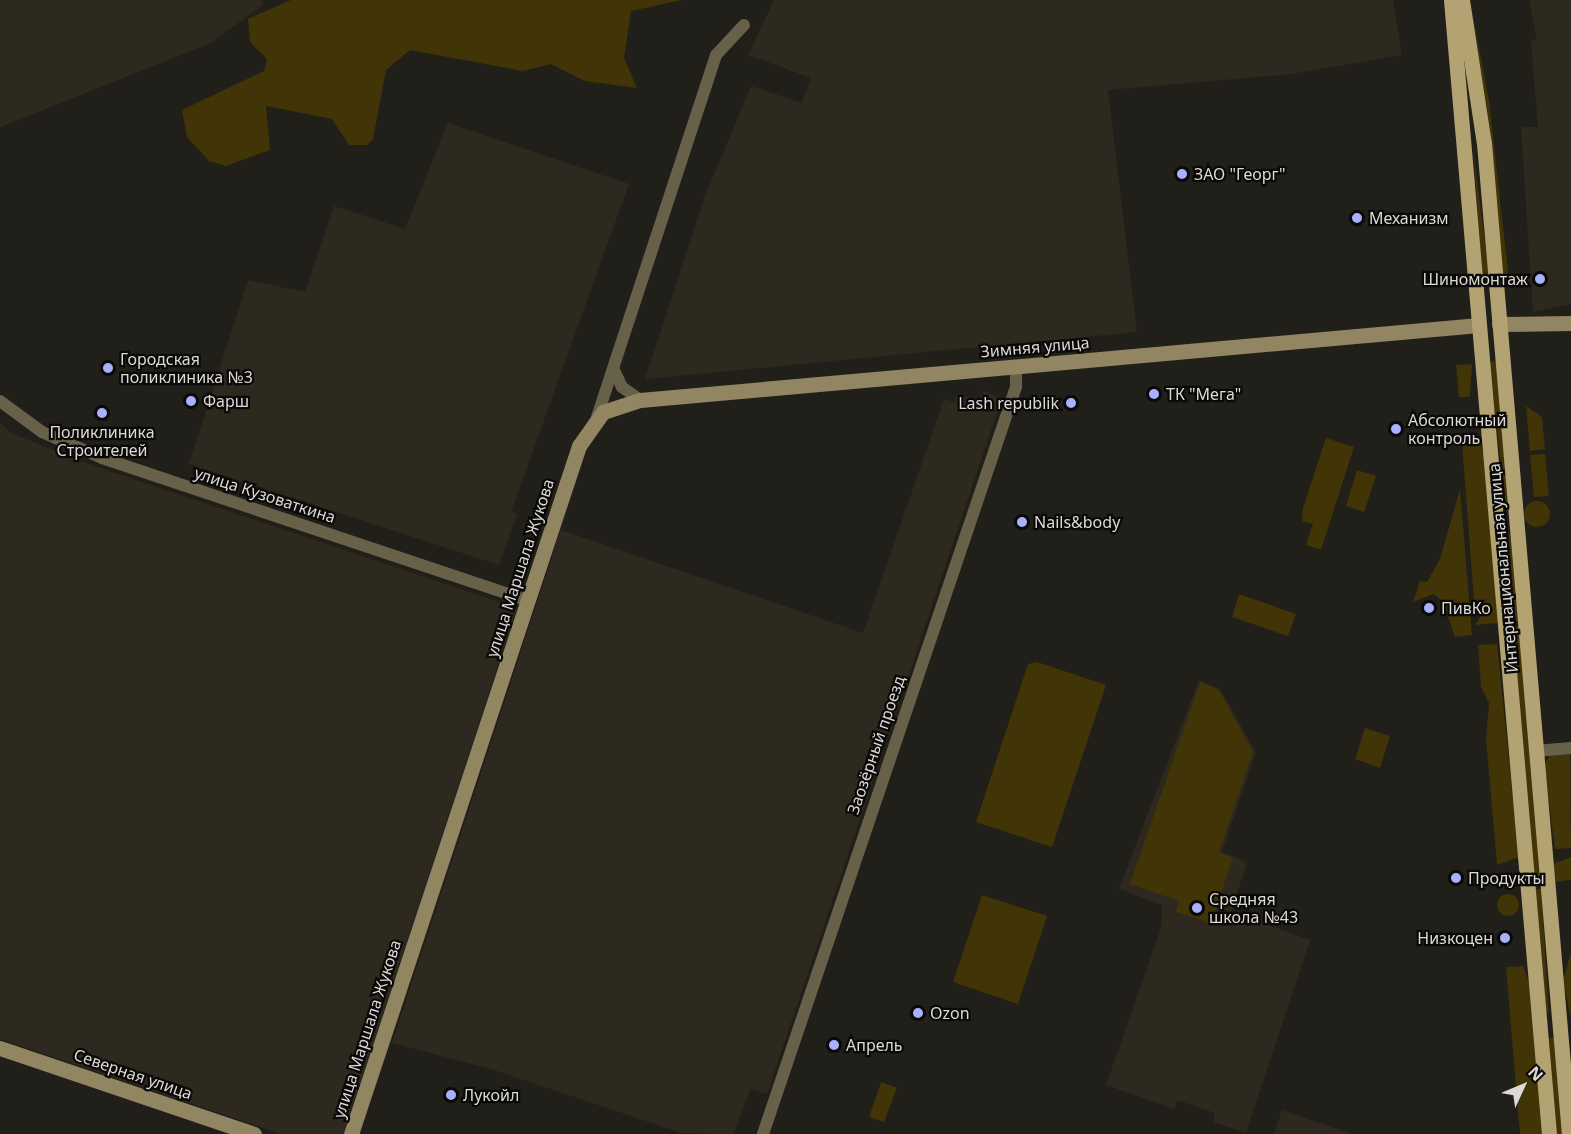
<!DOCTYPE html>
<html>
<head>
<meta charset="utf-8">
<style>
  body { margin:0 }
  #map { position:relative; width:1571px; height:1134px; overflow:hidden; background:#211f19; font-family:"Noto Sans",sans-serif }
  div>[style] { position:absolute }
  .built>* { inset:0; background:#2d291e }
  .green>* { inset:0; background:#413407 }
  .round { border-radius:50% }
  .street>* { height:12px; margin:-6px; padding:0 6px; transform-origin:6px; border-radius:6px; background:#68614a }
  .secondary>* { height:15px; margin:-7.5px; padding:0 7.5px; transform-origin:7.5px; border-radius:7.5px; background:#928662 }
  .primary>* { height:15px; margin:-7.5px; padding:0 7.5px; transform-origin:7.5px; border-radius:7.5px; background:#b3a373 }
  .dots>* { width:16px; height:16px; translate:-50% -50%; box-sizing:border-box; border:3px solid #0a0907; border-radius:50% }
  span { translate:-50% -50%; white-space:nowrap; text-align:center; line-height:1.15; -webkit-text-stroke:4.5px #0a0907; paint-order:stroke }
  .poi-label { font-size:16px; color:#dbdad6 }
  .left { translate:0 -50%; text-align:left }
  .right { translate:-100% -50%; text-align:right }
  .street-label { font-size:16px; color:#dbdad6 }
  .north { position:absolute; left:1493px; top:1056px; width:60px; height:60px; -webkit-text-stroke:4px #0a0907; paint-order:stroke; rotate:46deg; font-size:16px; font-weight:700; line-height:24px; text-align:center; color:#dbdad6 }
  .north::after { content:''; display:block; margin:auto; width:21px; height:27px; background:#dbdad6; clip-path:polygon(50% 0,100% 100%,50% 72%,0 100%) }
</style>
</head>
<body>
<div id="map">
  <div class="built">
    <div style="clip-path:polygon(0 0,262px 0,263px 5px,211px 43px,0 127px)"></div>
    <div style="clip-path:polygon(774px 0,1393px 0,1402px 55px,1292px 74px,1108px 90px,1137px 332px,645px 379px,705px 196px,751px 86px,802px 103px,811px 78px,748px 55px)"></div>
    <div style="clip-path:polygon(1529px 0,1571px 0,1571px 304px,1533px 312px,1521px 127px,1538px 127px,1531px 41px,1537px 40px)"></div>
    <div style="clip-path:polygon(448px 123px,629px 184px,511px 512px,517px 514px,499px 565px,189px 464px,248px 280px,305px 292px,334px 206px,405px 229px)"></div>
    <div style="clip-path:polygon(983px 391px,1002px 398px,767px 1094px,750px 1089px,734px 1134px,682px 1133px,491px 1069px,392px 1043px,561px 530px,863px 633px,944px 399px,954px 402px,957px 395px,980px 399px)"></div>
    <div style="clip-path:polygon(0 422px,11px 433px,91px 465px,517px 608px,343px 1134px,281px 1134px,0 1039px)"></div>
    <div style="clip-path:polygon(1199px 680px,1220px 689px,1256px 752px,1222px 852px,1247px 862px,1231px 912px,1310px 940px,1246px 1133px,1213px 1122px,1215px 1113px,1177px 1100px,1174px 1109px,1106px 1085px,1161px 928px,1162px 905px,1119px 889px)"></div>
    <div style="clip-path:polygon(1282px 1110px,1352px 1134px,1274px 1134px)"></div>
  </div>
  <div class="green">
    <div style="clip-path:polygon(291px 0,682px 0,631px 11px,624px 58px,637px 88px,585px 81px,551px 64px,523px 71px,410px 50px,386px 70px,373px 139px,367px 145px,349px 145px,332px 119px,266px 106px,270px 150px,226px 166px,209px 161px,187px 137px,182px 110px,264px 71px,267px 59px,250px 42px,248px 19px)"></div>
    <div style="clip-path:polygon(1470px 0,1489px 101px,1509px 281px,1503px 282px,1489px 122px)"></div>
    <div style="clip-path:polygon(1473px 148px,1490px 283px,1483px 284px)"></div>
    <div style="clip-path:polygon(1497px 361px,1509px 506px,1506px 507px,1489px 362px)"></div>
    <div style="clip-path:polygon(1472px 364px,1470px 397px,1459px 397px,1456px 365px)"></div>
    <div style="clip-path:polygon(1526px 406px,1542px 417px,1545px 449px,1530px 451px)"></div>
    <div style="clip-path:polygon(1326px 438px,1354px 447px,1321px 550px,1306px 545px,1313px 524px,1302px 521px,1303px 508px)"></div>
    <div style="clip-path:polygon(1479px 442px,1486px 462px,1499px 623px,1475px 625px,1482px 614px,1475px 614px,1462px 443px)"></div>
    <div style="clip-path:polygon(1545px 454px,1549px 496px,1534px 497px,1530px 455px)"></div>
    <div style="clip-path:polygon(1357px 470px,1376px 476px,1364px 512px,1346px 506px)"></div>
    <div style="clip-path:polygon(1460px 489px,1472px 635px,1455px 637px,1443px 602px,1434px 594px,1413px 602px,1420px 581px,1427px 582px,1440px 559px)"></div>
    <div class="round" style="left:1524px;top:501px;width:26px;height:26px"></div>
    <div style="clip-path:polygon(1510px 533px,1519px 621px,1513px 622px,1505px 536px)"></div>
    <div style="clip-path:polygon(1239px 594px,1296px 614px,1288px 636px,1232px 617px)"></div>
    <div style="clip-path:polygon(1513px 626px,1519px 626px,1541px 883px,1534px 883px)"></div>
    <div style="clip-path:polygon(1497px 644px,1519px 857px,1497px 865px,1486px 738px,1489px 703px,1481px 687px,1478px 645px)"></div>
    <div style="clip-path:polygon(1037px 662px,1106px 685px,1052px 847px,976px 822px,1028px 664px)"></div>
    <div style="clip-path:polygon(1200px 682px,1219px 690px,1253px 752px,1219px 852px,1233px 858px,1211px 923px,1176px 912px,1179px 901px,1130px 884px)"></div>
    <div style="clip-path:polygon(1365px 728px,1390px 736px,1380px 768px,1355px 759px)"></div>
    <div style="clip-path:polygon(1570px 753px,1571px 848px,1555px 849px,1544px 765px,1550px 755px)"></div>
    <div style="clip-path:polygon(1571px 857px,1571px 880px,1554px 882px,1553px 864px)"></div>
    <div style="clip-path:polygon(1535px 889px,1541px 889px,1549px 1013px,1546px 1012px)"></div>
    <div class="round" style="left:1497px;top:894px;width:22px;height:22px"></div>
    <div style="clip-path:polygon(982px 895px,1047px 916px,1018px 1004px,953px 982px)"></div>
    <div style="clip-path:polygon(1571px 952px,1571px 1018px,1563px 981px)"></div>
    <div style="clip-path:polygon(1523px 966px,1530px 985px,1543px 1134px,1520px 1134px,1506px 967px)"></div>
    <div style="clip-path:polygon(1549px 1038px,1554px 1038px,1563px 1134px,1556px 1134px)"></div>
    <div style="clip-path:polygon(881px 1082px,897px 1088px,884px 1122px,869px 1117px)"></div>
  </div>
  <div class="street">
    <div style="left:614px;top:370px;width:19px;rotate:65deg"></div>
    <div style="left:622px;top:387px;width:22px;rotate:36deg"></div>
    <div style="left:0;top:401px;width:52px;rotate:36.4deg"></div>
    <div style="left:42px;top:432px;width:65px;rotate:23.4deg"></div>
    <div style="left:102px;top:458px;width:450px;rotate:18.5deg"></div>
    <div style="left:597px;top:417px;width:381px;rotate:-71.8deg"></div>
    <div style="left:716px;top:55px;width:41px;rotate:-47deg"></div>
    <div style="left:1536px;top:751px;width:35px;rotate:-5deg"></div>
    <div style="left:763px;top:1134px;width:789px;rotate:-71.29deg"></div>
    <div style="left:1016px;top:387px;width:20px;rotate:-90deg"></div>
  </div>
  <div class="secondary">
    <div style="left:1499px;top:324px;width:72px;rotate:-0.8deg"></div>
    <div style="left:0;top:1048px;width:268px;rotate:18.7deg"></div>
    <div style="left:351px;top:1134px;width:725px;rotate:-71.67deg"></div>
    <div style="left:579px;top:446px;width:42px;rotate:-54.8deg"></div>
    <div style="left:603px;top:412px;width:39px;rotate:-18deg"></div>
    <div style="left:640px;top:400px;width:842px;rotate:-5.11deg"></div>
  </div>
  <div class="primary">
    <div style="left:1451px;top:0;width:1138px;rotate:85.06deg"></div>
    <div style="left:1462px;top:0;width:145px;rotate:81.3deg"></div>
    <div style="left:1484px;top:143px;width:995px;rotate:85.1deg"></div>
  </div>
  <div class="dots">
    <div style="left:1182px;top:174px;background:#a7b1fc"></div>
    <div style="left:1357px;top:218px;background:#a7b1fc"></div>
    <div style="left:1540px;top:279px;background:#a7b1fc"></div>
    <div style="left:108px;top:368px;background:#a7b1fc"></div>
    <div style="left:1154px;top:394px;background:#a7b1fc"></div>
    <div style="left:191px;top:401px;background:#a7b1fc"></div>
    <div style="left:1071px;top:403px;background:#a7b1fc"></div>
    <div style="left:102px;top:413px;background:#a7b1fc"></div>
    <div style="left:1396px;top:429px;background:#a7b1fc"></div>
    <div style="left:1022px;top:522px;background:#a7b1fc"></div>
    <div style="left:1429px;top:608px;background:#a7b1fc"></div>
    <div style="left:1456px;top:878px;background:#a7b1fc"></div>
    <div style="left:1197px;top:908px;background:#a7b1fc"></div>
    <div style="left:1505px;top:938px;background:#a7b1fc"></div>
    <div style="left:918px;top:1013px;background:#a7b1fc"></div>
    <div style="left:834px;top:1045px;background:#a7b1fc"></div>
    <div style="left:451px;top:1095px;background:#a7b1fc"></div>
  </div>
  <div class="poi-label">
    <span class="left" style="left:1194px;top:174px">ЗАО "Георг"</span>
    <span class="left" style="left:1369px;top:218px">Механизм</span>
    <span class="right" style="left:1528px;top:279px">Шиномонтаж</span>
    <span class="left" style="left:120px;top:368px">Городская<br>поликлиника №3</span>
    <span class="left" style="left:1166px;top:394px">ТК "Мега"</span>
    <span class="left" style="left:203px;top:401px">Фарш</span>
    <span class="right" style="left:1059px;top:403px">Lash republik</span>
    <span class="left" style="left:1408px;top:429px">Абсолютный<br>контроль</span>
    <span style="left:102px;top:441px">Поликлиника<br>Строителей</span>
    <span class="left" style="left:1034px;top:522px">Nails&amp;body</span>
    <span class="left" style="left:1441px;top:608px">ПивКо</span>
    <span class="left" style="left:1468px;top:878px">Продукты</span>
    <span class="left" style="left:1209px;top:908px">Средняя<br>школа №43</span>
    <span class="right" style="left:1493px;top:938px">Низкоцен</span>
    <span class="left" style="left:930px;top:1013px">Ozon</span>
    <span class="left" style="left:846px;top:1045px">Апрель</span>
    <span class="left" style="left:463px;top:1095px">Лукойл</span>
  </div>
  <div class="street-label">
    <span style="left:1035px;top:347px;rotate:-5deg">Зимняя улица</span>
    <span style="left:265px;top:495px;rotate:18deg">улица Кузоваткина</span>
    <span style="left:520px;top:568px;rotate:-72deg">улица Маршала Жукова</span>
    <span style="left:1503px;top:568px;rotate:-95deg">Интернациональная улица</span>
    <span style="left:876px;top:745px;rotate:-71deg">Заозёрный проезд</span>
    <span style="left:367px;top:1029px;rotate:-72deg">улица Маршала Жукова</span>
    <span style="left:133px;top:1074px;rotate:19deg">Северная улица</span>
  </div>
  <div class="north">N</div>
</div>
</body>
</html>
